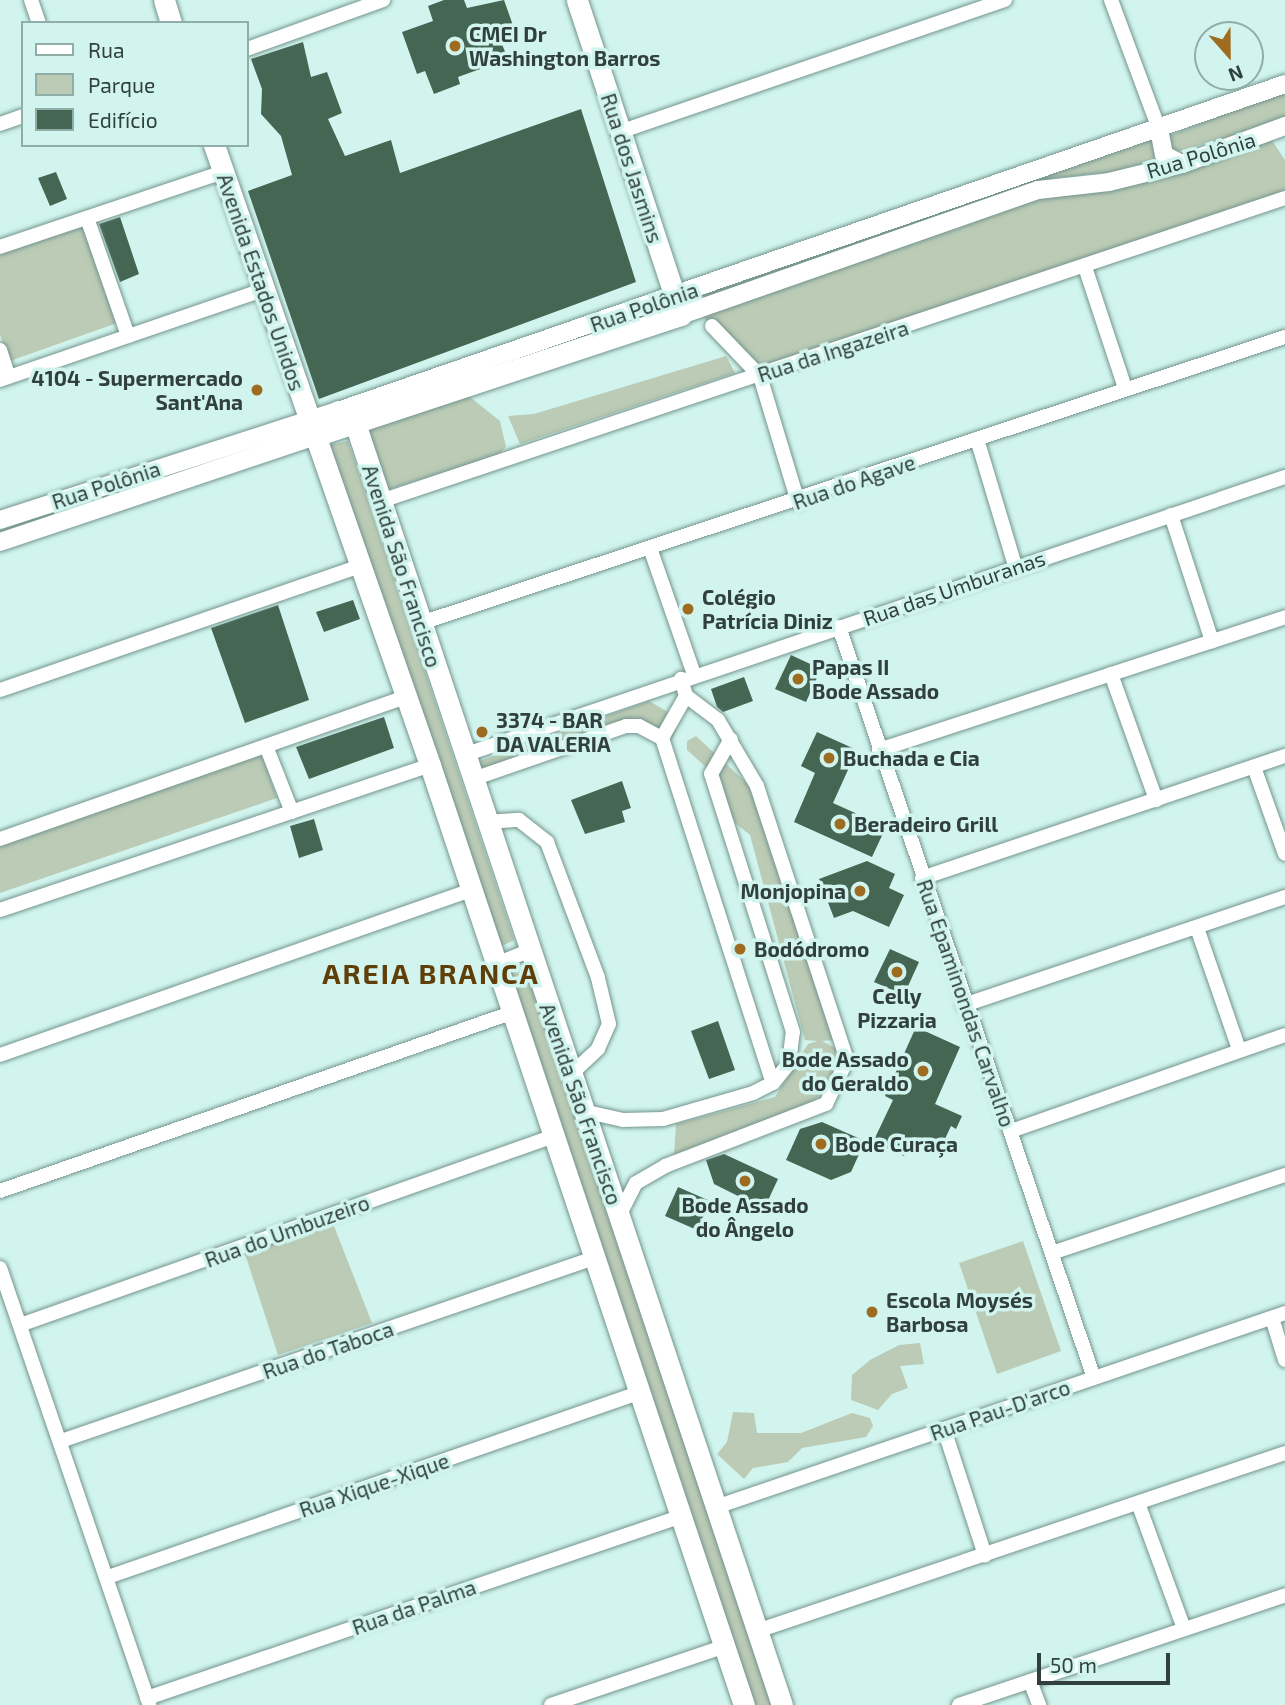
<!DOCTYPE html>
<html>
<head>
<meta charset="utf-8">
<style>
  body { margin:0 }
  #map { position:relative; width:1285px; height:1705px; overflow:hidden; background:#d1f5ee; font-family:"Exo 2",sans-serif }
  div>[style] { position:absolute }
  .green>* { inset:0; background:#bbcbb5 }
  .building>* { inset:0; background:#466654 }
  .roads { filter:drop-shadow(0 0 2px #73948d) drop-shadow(0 0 2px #73948d) }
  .minor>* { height:14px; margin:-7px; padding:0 7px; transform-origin:7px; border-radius:7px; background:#fff }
  .tertiary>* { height:18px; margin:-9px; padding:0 9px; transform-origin:9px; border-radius:9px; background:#fff }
  .secondary>* { height:21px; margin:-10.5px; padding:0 10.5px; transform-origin:10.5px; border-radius:10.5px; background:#fff }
  .dots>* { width:19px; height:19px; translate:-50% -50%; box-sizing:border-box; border:4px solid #d1f5ee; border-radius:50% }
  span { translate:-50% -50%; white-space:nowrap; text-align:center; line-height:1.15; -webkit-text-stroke:7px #d1f5ee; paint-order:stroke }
  .poi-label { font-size:21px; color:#32403d; font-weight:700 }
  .left { translate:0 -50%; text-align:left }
  .right { translate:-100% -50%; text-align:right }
  .street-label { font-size:21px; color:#32403d }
  .district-label { font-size:28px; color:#603e07; font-weight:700; letter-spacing:2px }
  .legend { position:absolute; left:21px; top:21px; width:228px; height:126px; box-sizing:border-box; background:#d1f5ee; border:2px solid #91ada7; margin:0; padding:9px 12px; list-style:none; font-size:21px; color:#32403d }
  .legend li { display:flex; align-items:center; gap:14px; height:35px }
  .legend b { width:35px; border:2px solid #91ada7 }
  .north { position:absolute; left:1194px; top:21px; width:70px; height:70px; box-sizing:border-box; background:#d1f5ee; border:2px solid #91ada7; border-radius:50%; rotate:159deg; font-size:19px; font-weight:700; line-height:28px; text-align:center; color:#32403d }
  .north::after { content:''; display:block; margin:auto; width:24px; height:32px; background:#9e6c21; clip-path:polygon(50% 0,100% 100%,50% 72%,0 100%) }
  .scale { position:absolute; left:1037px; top:1653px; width:133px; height:32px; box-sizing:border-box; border:4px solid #32403d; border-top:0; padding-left:9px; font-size:21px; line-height:24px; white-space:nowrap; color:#32403d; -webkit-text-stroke:5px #d1f5ee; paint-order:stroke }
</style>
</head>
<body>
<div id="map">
  <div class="green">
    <div style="clip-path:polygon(1276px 91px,1285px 95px,1285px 120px,1173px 153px,1167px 137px)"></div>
    <div style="clip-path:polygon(1271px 139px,1285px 160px,1285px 193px,763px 369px,701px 315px,1058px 187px)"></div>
    <div style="clip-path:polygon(1142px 140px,1151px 140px,1157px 167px,1055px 178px,695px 302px,690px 295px)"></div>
    <div style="clip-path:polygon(86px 223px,120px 322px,10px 361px,0 335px,0 251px)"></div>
    <div style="clip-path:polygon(726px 356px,735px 373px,520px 444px,508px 416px,534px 414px)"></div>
    <div style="clip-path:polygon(465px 393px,500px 421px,506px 447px,497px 456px,387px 490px,366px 425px)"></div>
    <div style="clip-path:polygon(348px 441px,514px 940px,496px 949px,328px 445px)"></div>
    <div style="clip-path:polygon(649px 701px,680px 719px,673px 738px,632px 718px,480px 771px,477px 762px)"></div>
    <div style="clip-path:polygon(696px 736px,752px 788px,835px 1040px,822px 1041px,839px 1050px,839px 1069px,827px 1091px,812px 1102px,674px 1155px,676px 1124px,775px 1097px,808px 1044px,817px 1041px,805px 1040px,750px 835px,735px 823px,717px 777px,687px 750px,687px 741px)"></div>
    <div style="clip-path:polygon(261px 752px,277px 798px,0 893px,0 840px)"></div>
    <div style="clip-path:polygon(525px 968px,714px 1528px,775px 1705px,754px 1705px,506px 973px)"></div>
    <div style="clip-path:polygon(332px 1221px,372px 1323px,278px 1355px,245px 1254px)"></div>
    <div style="clip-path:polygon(1023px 1241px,1061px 1351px,997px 1374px,959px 1263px)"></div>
    <div style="clip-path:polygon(920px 1343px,924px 1364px,900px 1366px,908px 1388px,892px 1394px,878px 1410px,851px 1400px,852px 1375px,870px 1360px,899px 1345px)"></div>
    <div style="clip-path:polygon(733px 1412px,754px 1413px,757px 1433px,801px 1433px,852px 1413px,870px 1418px,873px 1426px,866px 1437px,802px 1448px,788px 1462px,753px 1468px,744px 1479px,717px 1454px,727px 1442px)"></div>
  </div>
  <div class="building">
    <div style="clip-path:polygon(444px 0,464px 0,467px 8px,504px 0,515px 31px,499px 37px,508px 59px,458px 77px,460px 84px,434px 94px,425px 71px,417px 74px,402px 32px,433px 21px,428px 6px)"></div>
    <div style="clip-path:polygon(303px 42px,311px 77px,327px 72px,342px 113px,328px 119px,345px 156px,391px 140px,400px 173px,581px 109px,636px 282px,319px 399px,248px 191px,292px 175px,281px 136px,261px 114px,262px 89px,251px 59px)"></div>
    <div style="clip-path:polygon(56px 172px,67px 199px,50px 206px,38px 178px)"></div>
    <div style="clip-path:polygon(120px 217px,139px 274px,120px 282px,99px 224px)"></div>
    <div style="clip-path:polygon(353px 600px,360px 619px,324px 632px,316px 612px)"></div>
    <div style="clip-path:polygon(278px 605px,309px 700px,245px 723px,211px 628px)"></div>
    <div style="clip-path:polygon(791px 655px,821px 669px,806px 702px,775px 689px)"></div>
    <div style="clip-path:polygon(744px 677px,753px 701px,723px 712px,717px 707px,711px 689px)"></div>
    <div style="clip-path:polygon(384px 717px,394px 748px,309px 779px,296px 747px)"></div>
    <div style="clip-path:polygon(817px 732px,857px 750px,833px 803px,886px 827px,872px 857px,794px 822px,815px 773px,801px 766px)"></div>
    <div style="clip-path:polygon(622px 781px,631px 808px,622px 811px,625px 822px,585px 834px,571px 800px)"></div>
    <div style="clip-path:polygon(314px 819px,323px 850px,299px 858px,290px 826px)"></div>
    <div style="clip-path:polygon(867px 861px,895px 874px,889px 888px,904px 895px,889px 927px,853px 911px,834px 918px,819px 879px)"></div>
    <div style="clip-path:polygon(890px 949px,919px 962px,904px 995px,874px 982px)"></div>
    <div style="clip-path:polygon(718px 1021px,735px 1070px,709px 1079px,691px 1031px)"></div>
    <div style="clip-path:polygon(916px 1027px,960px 1047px,935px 1104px,962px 1116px,956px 1129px,951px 1126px,937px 1156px,910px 1143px,904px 1156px,873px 1142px,893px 1100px,885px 1096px)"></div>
    <div style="clip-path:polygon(822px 1122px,865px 1141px,851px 1172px,831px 1180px,786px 1160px,800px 1129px)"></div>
    <div style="clip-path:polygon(724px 1154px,778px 1179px,764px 1209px,714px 1184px,706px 1160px)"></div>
    <div style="clip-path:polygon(678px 1187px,710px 1201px,697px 1230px,665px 1216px)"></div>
  </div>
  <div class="roads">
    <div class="minor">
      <div style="left:31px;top:0;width:24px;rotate:71deg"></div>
      <div style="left:1111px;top:0;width:138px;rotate:69.6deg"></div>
      <div style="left:247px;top:49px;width:145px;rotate:-19.8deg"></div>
      <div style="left:0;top:124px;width:24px;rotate:-19deg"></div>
      <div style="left:619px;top:132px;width:408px;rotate:-18.9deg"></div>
      <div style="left:87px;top:218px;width:125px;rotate:70.8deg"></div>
      <div style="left:0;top:247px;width:235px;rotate:-18.6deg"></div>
      <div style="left:1085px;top:267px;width:127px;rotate:71.7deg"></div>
      <div style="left:712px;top:326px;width:69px;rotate:46.2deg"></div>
      <div style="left:760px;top:376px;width:132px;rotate:73.2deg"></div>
      <div style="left:0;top:350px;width:28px;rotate:72deg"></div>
      <div style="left:0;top:380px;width:281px;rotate:-18.9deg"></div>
      <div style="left:977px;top:439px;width:133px;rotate:73.3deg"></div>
      <div style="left:381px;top:501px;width:953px;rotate:-18.53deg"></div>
      <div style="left:1171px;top:515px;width:133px;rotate:72deg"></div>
      <div style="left:650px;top:548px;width:133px;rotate:70.8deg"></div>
      <div style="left:421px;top:623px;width:910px;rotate:-18.32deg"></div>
      <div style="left:839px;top:627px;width:793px;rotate:71.25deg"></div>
      <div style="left:1111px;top:674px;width:134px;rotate:70.3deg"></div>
      <div style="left:0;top:690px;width:379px;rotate:-19deg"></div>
      <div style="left:662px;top:738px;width:48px;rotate:-60.3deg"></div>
      <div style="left:266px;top:746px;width:71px;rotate:68.5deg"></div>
      <div style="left:879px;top:750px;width:427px;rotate:-18.1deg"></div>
      <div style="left:464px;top:755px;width:867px;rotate:-18.71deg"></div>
      <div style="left:1254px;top:767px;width:92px;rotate:70.4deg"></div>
      <div style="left:473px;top:779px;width:162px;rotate:-19.1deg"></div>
      <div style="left:626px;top:726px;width:13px"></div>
      <div style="left:639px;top:726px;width:26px;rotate:28deg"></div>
      <div style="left:662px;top:738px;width:362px;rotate:72.2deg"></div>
      <div style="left:487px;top:822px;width:32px;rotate:-4deg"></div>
      <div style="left:519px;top:820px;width:36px;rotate:38deg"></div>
      <div style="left:547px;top:842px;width:145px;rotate:69.4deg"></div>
      <div style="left:598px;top:978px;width:47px;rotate:76.6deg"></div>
      <div style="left:609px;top:1024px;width:27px;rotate:114deg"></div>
      <div style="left:598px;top:1049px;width:35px;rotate:137deg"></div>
      <div style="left:0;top:839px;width:427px;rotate:-19.3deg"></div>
      <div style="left:922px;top:878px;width:383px;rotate:-18.6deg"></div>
      <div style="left:0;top:910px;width:454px;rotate:-18.6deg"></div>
      <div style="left:1197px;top:928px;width:128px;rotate:70.9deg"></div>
      <div style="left:496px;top:964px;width:35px;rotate:-22deg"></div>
      <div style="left:964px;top:1005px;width:339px;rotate:-18.6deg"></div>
      <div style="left:0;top:1055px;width:497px;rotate:-19.3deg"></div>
      <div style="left:583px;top:1111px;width:41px;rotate:12.7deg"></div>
      <div style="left:623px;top:1120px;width:40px;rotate:-1.4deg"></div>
      <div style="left:663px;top:1119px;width:94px;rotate:-16.1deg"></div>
      <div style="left:753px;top:1093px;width:22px;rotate:-27deg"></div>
      <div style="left:773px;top:1083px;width:26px;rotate:-51deg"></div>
      <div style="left:789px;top:1063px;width:31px;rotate:-83deg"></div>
      <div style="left:793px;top:1032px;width:271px;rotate:-107.6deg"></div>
      <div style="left:711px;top:774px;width:40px;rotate:-60.3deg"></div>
      <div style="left:1011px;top:1131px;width:290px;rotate:-19.3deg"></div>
      <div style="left:0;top:1191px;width:541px;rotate:-19.21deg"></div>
      <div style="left:619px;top:1216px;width:37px;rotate:-63deg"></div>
      <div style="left:636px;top:1183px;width:34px;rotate:-30deg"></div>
      <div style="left:665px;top:1166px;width:173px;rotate:-21.1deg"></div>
      <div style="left:826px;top:1104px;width:49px;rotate:-64.5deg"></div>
      <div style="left:847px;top:1060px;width:288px;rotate:-108.2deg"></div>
      <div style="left:757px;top:786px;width:77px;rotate:-120.6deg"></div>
      <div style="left:718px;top:720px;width:40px;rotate:-143deg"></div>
      <div style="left:686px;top:696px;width:18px;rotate:-106deg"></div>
      <div style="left:1052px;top:1253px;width:246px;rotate:-18.5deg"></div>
      <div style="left:0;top:1268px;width:461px;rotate:71.1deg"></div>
      <div style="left:1272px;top:1318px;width:44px;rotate:72.8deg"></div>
      <div style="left:20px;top:1325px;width:566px;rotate:-19.49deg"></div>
      <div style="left:944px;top:1429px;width:133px;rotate:72deg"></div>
      <div style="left:61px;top:1441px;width:564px;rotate:-18.95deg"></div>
      <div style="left:1138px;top:1503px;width:134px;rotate:69.9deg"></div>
      <div style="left:716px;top:1507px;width:601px;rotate:-18.83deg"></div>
      <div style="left:108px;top:1577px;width:564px;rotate:-19.14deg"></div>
      <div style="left:757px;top:1631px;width:557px;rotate:-18.63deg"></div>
      <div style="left:1030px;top:1681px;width:26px;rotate:69deg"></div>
      <div style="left:147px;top:1698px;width:565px;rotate:-18.79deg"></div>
      <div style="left:551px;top:1705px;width:184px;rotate:-18.7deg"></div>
      <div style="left:959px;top:1705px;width:344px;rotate:-18.6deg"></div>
    </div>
    <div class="tertiary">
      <div style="left:1159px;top:129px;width:26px;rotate:79deg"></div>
      <div style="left:1164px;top:155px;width:20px;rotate:27deg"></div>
      <div style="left:681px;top:315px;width:378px;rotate:-19.3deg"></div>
      <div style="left:1038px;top:190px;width:71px;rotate:-6.4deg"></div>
      <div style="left:1109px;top:182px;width:75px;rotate:-13.9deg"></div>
      <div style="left:1182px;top:164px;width:110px;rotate:-20.3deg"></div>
      <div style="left:0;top:520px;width:355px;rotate:-17.9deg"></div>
      <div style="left:338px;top:411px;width:1002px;rotate:-19.05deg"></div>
      <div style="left:0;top:542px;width:332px;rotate:-18.6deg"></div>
    </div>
    <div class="secondary">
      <div style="left:164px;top:0;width:24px;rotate:73deg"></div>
      <div style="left:214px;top:145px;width:657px;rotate:70.79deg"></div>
      <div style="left:430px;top:765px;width:991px;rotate:71.53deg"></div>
      <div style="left:338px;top:411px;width:21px;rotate:35deg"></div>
      <div style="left:355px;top:423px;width:1351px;rotate:71.58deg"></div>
      <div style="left:315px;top:436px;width:385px;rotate:-18.3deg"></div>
      <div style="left:681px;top:315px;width:332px;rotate:-108.3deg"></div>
    </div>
  </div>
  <div class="dots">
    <div style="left:455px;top:46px;background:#9e6c21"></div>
    <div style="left:257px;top:390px;background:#9e6c21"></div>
    <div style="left:688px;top:609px;background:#9e6c21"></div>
    <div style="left:798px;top:679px;background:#9e6c21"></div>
    <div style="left:482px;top:732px;background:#9e6c21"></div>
    <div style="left:829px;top:758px;background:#9e6c21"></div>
    <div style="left:840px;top:824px;background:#9e6c21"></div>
    <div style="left:860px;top:891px;background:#9e6c21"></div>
    <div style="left:740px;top:949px;background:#9e6c21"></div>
    <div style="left:897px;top:972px;background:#9e6c21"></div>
    <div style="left:923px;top:1071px;background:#9e6c21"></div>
    <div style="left:821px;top:1144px;background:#9e6c21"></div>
    <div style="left:745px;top:1181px;background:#9e6c21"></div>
    <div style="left:872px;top:1312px;background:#9e6c21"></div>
  </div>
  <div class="poi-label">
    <span class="left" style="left:469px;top:46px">CMEI Dr<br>Washington Barros</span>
    <span class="right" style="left:243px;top:390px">4104 - Supermercado<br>Sant'Ana</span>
    <span class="left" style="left:702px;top:609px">Colégio<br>Patrícia Diniz</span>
    <span class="left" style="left:812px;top:679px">Papas II<br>Bode Assado</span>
    <span class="left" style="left:496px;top:732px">3374 - BAR<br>DA VALERIA</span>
    <span class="left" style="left:843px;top:758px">Buchada e Cia</span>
    <span class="left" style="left:854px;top:824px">Beradeiro Grill</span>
    <span class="right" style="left:846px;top:891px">Monjopina</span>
    <span class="left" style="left:754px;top:949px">Bodódromo</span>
    <span style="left:897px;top:1008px">Celly<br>Pizzaria</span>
    <span class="right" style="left:909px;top:1071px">Bode Assado<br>do Geraldo</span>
    <span class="left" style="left:835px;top:1144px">Bode Curaça</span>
    <span style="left:745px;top:1217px">Bode Assado<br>do Ângelo</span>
    <span class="left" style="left:886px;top:1312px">Escola Moysés<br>Barbosa</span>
  </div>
  <div class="street-label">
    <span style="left:1201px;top:155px;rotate:-17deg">Rua Polônia</span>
    <span style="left:632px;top:168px;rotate:72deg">Rua dos Jasmins</span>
    <span style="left:261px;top:282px;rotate:71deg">Avenida Estados Unidos</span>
    <span style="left:644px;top:307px;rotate:-19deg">Rua Polônia</span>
    <span style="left:833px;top:351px;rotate:-18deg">Rua da Ingazeira</span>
    <span style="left:854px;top:482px;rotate:-19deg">Rua do Agave</span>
    <span style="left:106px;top:485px;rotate:-18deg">Rua Polônia</span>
    <span style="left:402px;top:566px;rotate:72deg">Avenida São Francisco</span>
    <span style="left:954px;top:588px;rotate:-19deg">Rua das Umburanas</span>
    <span style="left:966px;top:1003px;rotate:71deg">Rua Epaminondas Carvalho</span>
    <span style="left:581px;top:1104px;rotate:71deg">Avenida São Francisco</span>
    <span style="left:287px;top:1231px;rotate:-20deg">Rua do Umbuzeiro</span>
    <span style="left:328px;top:1350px;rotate:-19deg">Rua do Taboca</span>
    <span style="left:1000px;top:1410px;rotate:-19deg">Rua Pau-D'arco</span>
    <span style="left:374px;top:1485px;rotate:-19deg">Rua Xique-Xique</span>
    <span style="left:414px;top:1607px;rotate:-19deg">Rua da Palma</span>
  </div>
  <div class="district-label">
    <span style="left:431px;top:973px">AREIA BRANCA</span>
  </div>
  <ul class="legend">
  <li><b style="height:9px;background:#fff"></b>Rua</li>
  <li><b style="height:19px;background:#bbcbb5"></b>Parque</li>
  <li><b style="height:19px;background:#466654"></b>Edifício</li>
  </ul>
  <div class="north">N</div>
  <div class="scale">50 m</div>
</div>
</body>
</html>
